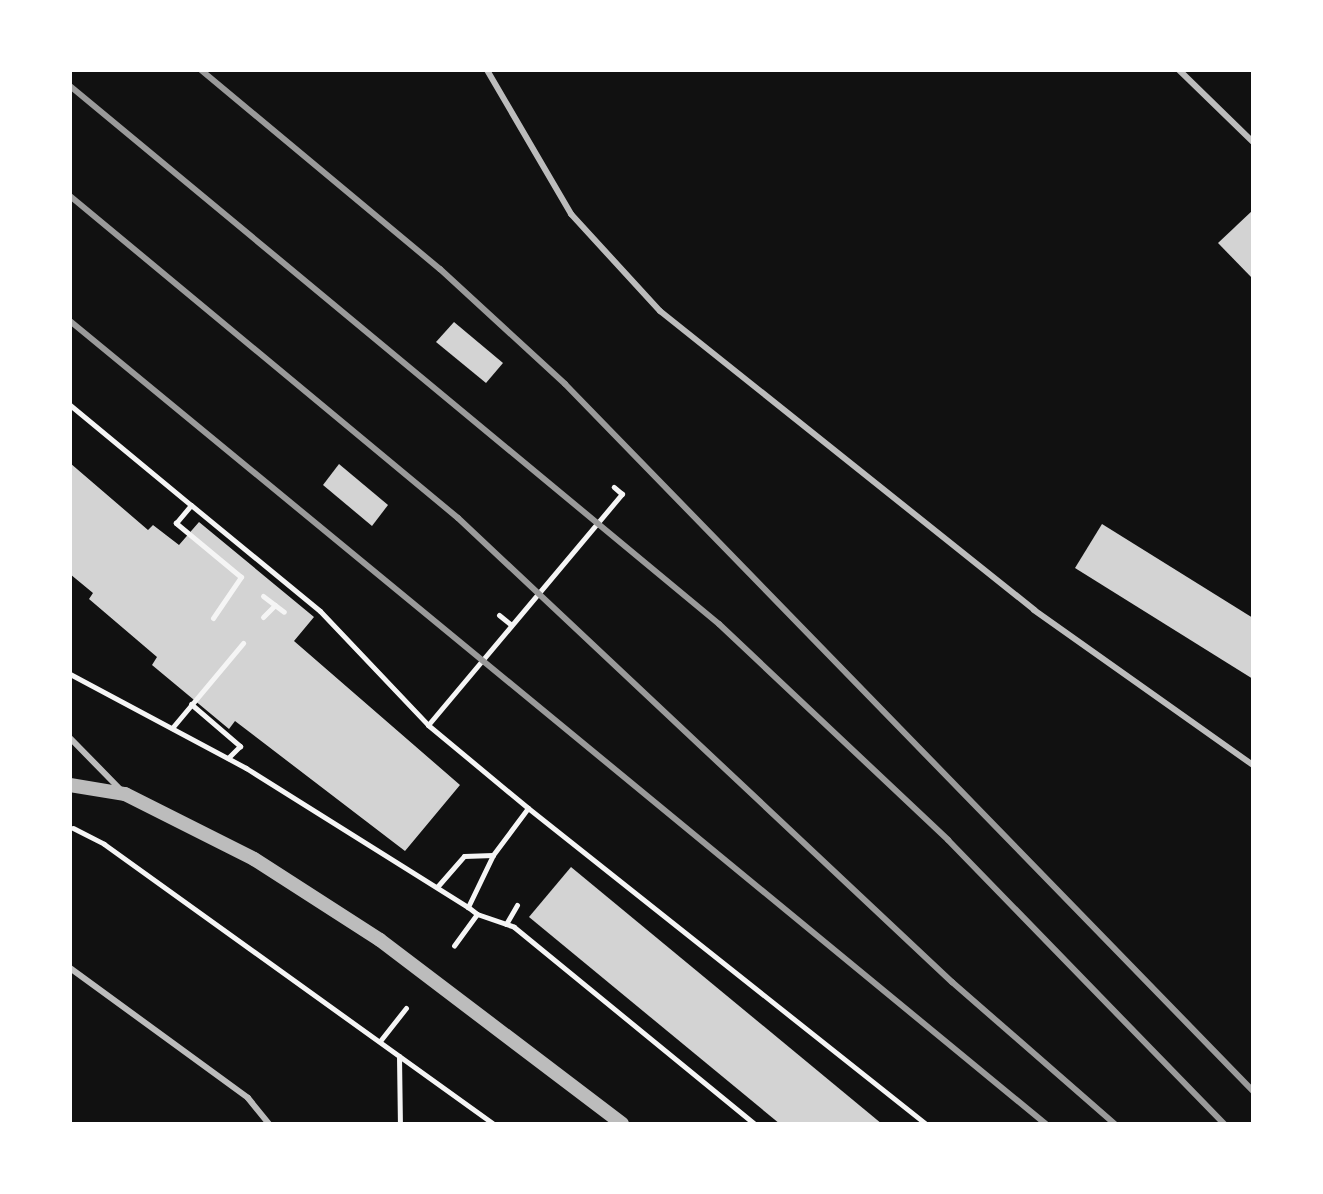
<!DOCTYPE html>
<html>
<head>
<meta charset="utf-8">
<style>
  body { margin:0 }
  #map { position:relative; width:1323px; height:1194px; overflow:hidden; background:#111; font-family:Georgia,serif }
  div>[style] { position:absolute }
  .building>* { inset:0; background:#d3d3d3 }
  .path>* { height:5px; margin:-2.5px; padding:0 2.5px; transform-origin:2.5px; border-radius:2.5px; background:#f5f5f5 }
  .service>* { height:6px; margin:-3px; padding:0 3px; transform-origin:3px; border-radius:3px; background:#bcbcbc }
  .tertiary>* { height:14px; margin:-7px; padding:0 7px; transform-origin:7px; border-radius:7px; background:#bcbcbc }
  .rail>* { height:6px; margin:-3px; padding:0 3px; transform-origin:3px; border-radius:3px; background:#9a9a9a }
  span { translate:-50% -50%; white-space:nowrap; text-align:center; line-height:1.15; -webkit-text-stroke:8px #fff; paint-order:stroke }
  .frame { position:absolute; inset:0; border:72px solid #fff; pointer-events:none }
</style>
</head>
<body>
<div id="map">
  <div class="building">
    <div style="clip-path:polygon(1253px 210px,1253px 279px,1218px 243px)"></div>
    <div style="clip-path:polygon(454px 322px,503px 363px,486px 383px,436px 342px)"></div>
    <div style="clip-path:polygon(70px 463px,148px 530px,153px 525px,179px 545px,199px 522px,314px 617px,294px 641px,460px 785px,405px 851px,235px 721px,229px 729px,152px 665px,157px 657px,89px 599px,93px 593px,70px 574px)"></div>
    <div style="clip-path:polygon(339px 464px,388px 505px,372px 526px,323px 485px)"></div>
    <div style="clip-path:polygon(1102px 524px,1253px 618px,1253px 679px,1075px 568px)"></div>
    <div style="clip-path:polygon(571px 867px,882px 1124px,780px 1124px,529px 917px)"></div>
  </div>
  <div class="path">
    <div style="left:70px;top:405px;width:157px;rotate:39.6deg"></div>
    <div style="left:263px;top:596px;width:26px;rotate:37deg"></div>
    <div style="left:499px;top:615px;width:14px;rotate:39deg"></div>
    <div style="left:263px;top:617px;width:17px;rotate:-45deg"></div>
    <div style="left:213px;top:618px;width:50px;rotate:-55.7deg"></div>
    <div style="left:241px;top:577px;width:85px;rotate:-140.3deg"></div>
    <div style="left:176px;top:523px;width:23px;rotate:-50deg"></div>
    <div style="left:191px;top:505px;width:167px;rotate:39.4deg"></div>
    <div style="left:320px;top:611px;width:157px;rotate:46.5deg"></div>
    <div style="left:428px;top:725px;width:130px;rotate:39.7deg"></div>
    <div style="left:528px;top:808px;width:59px;rotate:126.7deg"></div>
    <div style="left:493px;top:855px;width:58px;rotate:115.7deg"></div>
    <div style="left:468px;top:907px;width:11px;rotate:38deg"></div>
    <div style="left:477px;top:914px;width:39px;rotate:126deg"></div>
    <div style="left:70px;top:674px;width:200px;rotate:28.1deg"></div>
    <div style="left:246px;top:768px;width:262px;rotate:32.1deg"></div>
    <div style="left:191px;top:704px;width:65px;rotate:40.6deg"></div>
    <div style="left:240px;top:746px;width:17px;rotate:135deg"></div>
    <div style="left:428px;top:725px;width:302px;rotate:-50deg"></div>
    <div style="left:622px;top:494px;width:11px;rotate:-139deg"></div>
    <div style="left:172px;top:728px;width:111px;rotate:-50.1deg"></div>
    <div style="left:528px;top:808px;width:508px;rotate:38.45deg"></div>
    <div style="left:73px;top:828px;width:35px;rotate:27deg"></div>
    <div style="left:104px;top:844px;width:479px;rotate:35.7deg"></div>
    <div style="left:437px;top:887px;width:41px;rotate:-48.9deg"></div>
    <div style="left:464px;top:856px;width:29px;rotate:-2deg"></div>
    <div style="left:477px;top:914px;width:39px;rotate:19deg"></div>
    <div style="left:514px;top:927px;width:311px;rotate:39.3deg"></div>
    <div style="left:506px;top:924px;width:22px;rotate:-60deg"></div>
    <div style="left:380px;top:1041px;width:42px;rotate:-51.8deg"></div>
    <div style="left:399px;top:1056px;width:68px;rotate:89.2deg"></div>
  </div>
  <div class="service">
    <div style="left:487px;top:70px;width:167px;rotate:59.7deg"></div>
    <div style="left:571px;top:214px;width:132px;rotate:47.5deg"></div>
    <div style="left:660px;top:311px;width:479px;rotate:38.6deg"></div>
    <div style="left:1034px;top:610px;width:268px;rotate:35.3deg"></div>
    <div style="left:1179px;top:70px;width:103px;rotate:44.2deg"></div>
    <div style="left:70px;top:738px;width:71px;rotate:45.6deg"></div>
    <div style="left:70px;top:968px;width:220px;rotate:36.1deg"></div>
    <div style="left:248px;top:1098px;width:33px;rotate:51deg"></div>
  </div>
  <div class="tertiary">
    <div style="left:70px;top:785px;width:56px;rotate:9.3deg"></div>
    <div style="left:125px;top:794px;width:144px;rotate:26.7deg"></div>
    <div style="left:254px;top:859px;width:150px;rotate:32.7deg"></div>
    <div style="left:380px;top:940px;width:304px;rotate:37.2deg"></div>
  </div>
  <div class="rail">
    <div style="left:201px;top:70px;width:311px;rotate:39.8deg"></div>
    <div style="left:440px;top:269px;width:170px;rotate:42.6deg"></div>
    <div style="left:565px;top:384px;width:987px;rotate:45.78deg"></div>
    <div style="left:70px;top:86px;width:843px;rotate:39.66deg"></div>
    <div style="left:719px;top:624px;width:315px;rotate:43.3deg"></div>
    <div style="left:948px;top:840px;width:396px;rotate:45.8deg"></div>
    <div style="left:70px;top:196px;width:504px;rotate:39.69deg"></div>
    <div style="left:458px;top:518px;width:678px;rotate:43.21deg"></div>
    <div style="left:952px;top:982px;width:216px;rotate:41.1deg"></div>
    <div style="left:70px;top:321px;width:1264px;rotate:39.45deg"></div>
  </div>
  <div class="frame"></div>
</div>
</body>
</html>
